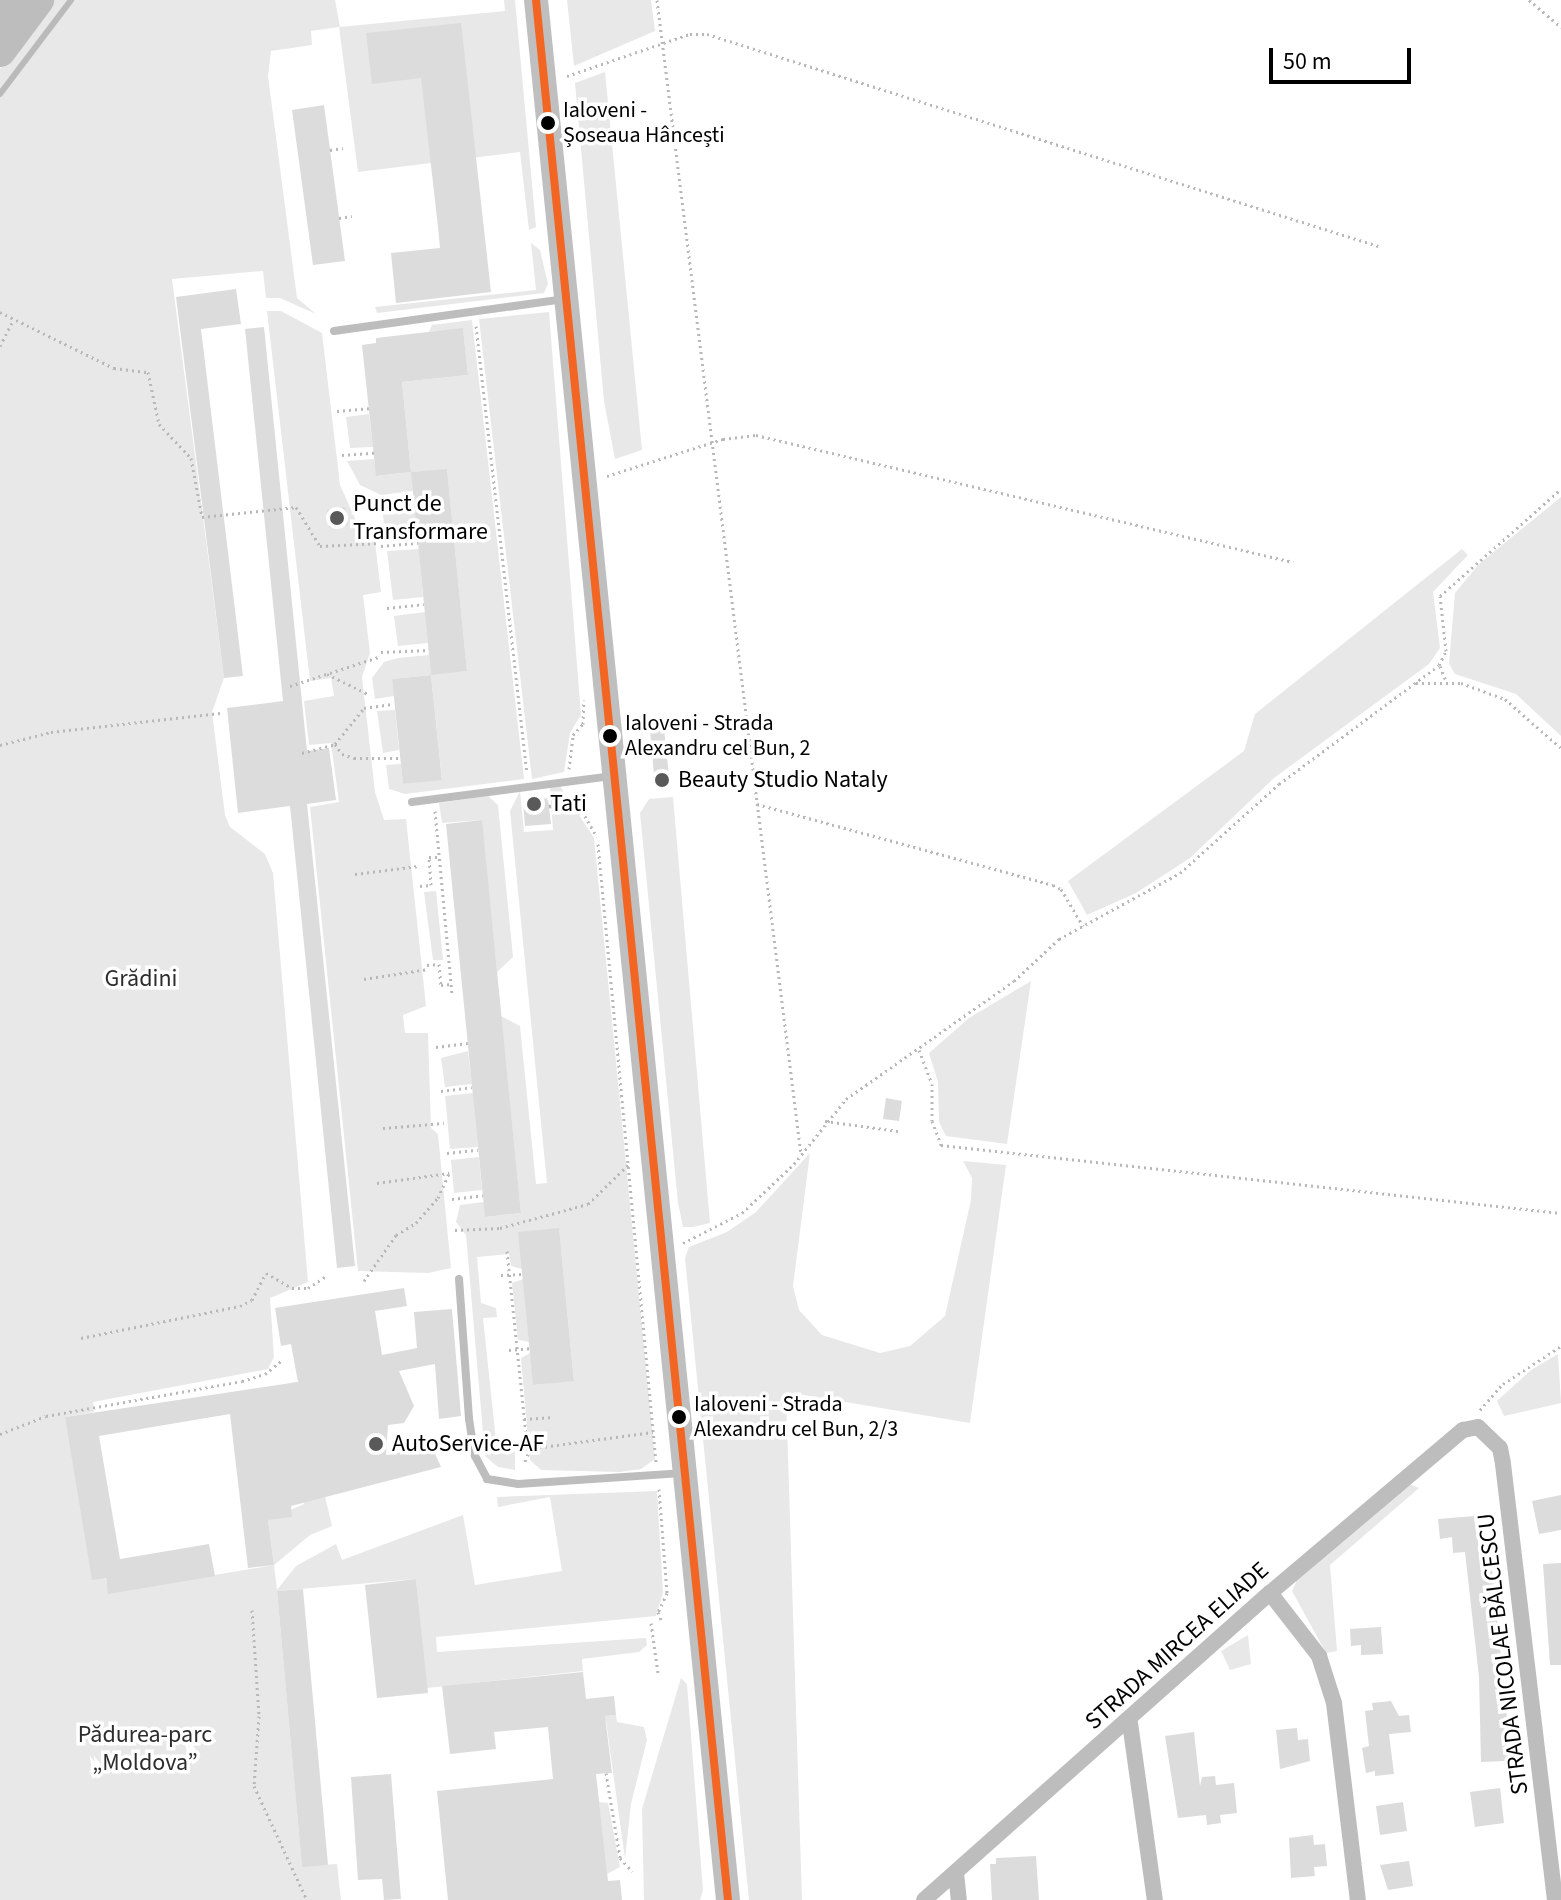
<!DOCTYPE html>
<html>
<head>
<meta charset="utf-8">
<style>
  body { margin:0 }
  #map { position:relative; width:1561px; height:1900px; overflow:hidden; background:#fff; font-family:"Source Sans 3",sans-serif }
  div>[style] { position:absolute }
  .green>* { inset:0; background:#e8e8e8 }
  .stream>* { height:6px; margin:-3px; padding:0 3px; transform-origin:3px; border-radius:3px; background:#bababa }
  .building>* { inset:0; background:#dcdcdc }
  .path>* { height:3px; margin-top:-1.5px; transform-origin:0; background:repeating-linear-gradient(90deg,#b8b8b8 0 2px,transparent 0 6px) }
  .lane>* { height:8px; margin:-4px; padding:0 4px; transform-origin:4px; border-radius:4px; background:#bdbdbd }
  .street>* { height:16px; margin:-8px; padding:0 8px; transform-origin:8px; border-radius:8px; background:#bdbdbd }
  .secondary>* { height:24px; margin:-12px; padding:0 12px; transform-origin:12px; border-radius:12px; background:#bfbfbf }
  .highway>* { height:32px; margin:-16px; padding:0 16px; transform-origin:16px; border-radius:16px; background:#bdbdbd }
  .bus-1>* { height:8px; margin:-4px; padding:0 4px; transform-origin:4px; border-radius:4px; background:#f26522 }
  .dots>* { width:22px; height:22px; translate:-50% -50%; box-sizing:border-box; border:4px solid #fff; border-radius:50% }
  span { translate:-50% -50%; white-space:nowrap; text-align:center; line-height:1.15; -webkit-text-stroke:7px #fff; paint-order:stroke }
  .bus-label { font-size:22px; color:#000 }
  .left { translate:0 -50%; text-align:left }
  .poi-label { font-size:24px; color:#000 }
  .park-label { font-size:24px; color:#2d2d2d }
  .street-label { font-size:24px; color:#000 }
  .scale { position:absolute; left:1269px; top:48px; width:142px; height:36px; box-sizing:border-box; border:4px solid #000; border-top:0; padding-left:10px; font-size:24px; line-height:28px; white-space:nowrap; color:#000; -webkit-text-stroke:6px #fff; paint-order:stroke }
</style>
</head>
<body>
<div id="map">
  <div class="green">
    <div style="clip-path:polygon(52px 0,335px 0,340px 27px,505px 11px,504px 0,515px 0,536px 227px,529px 230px,520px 152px,358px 172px,339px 27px,311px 31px,312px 45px,271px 51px,268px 76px,297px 298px,316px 314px,280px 298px,266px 298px,263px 271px,172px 279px,224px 678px,212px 712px,225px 815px,230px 827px,265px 854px,273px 873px,308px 1282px,270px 1298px,274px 1357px,268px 1369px,93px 1402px,94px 1412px,65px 1417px,109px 1593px,274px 1565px,268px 1520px,304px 1504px,290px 1383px,298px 1382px,332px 1526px,310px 1535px,274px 1565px,277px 1590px,296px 1566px,336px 1544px,342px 1560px,463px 1515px,475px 1585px,562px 1571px,550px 1497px,498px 1507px,497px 1497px,657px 1491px,663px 1593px,656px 1616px,436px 1637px,437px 1652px,646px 1638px,647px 1645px,639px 1652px,582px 1659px,583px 1671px,427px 1688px,416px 1579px,277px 1591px,302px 1866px,337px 1864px,341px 1900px,0 1900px,0 69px)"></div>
    <div style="clip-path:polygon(567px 0,651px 0,655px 31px,574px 66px)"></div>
    <div style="clip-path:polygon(605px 72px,642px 450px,615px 459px,604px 401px,575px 83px)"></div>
    <div style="clip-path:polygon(531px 243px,540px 250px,548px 284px,544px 293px,377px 313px,375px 307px,536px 290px)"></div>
    <div style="clip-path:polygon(267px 311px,281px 311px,322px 333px,340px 485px,357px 523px,367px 525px,375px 542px,381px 592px,363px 595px,370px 653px,362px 677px,375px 792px,384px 820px,406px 819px,426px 1006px,403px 1015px,405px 1033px,428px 1033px,431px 1128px,438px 1134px,451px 1268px,428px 1273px,358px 1271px,310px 807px,339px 802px,331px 743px,309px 745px,304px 701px,334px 696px,331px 678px,310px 681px)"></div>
    <div style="clip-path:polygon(549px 312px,581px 715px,570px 733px,564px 772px,532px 779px,479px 319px)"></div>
    <div style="clip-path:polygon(472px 320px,524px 779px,405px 794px,389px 789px,386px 765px,401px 764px,403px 784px,442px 779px,431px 675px,392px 679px,394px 696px,375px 699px,372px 678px,384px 662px,398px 658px,429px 655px,431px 674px,467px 671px,447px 470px,412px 472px,413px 491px,381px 495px,360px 485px,347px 461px,374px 459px,377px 476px,411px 472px,402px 382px,468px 375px,463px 329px,429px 332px,432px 325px)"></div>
    <div style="clip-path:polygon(369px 414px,373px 447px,350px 448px,346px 417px)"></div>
    <div style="clip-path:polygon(1561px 497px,1561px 736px,1516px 694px,1455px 674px,1449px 664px,1455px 593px,1479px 564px)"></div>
    <div style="clip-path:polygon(415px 504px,418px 537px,386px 539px,382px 507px)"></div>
    <div style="clip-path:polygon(419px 549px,423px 597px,393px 600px,387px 551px)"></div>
    <div style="clip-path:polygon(1462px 549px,1468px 555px,1433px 592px,1440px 648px,1429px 664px,1274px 778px,1190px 858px,1136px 893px,1087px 915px,1068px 881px,1244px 751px,1255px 714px)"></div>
    <div style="clip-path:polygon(425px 612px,428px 643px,398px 646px,394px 616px)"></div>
    <div style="clip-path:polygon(395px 710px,399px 750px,383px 753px,377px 711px)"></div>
    <div style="clip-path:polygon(560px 786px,594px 838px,655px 1459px,641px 1469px,620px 1472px,541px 1470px,530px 1460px,521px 1358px,530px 1353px,534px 1385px,574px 1380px,559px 1229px,522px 1269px,511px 1266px,509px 1254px,477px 1257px,481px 1303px,496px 1308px,497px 1317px,483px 1318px,497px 1450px,515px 1449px,515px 1470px,498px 1467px,485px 1456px,466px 1235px,456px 1222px,460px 1205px,484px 1202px,486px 1217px,521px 1213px,501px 1016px,520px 1026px,536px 1184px,547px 1183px,510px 811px,520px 791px,524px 832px,553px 830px,550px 788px)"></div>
    <div style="clip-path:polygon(488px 796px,498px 805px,513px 957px,497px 972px,481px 820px,442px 823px,439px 803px)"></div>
    <div style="clip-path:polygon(673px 797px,710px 1223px,693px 1227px,683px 1227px,678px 1203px,640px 813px,649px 799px)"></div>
    <div style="clip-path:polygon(436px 891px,443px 960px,433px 960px,424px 892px)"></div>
    <div style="clip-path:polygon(1031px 981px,1007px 1144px,946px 1136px,939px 1122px,938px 1082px,929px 1053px,969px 1018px)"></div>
    <div style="clip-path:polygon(468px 1051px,472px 1084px,445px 1087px,441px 1058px)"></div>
    <div style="clip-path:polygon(473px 1093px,478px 1147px,450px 1149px,445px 1096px)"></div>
    <div style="clip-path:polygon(810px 1153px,793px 1286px,799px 1310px,822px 1335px,880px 1353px,910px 1346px,945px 1316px,971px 1200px,972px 1178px,963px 1161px,1006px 1165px,970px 1423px,786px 1392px,802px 1900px,749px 1900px,685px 1258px,689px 1247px,727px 1232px,756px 1212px)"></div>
    <div style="clip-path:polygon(479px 1157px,482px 1190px,454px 1193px,451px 1160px)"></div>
    <div style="clip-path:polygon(523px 1279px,529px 1342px,518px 1340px,512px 1283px)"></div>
    <div style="clip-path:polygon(1558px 1354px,1561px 1403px,1504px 1416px,1497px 1401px,1531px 1370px)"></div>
    <div style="clip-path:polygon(1407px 1483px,1419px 1488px,1330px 1565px,1337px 1651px,1326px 1653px,1292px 1591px,1297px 1580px)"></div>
    <div style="clip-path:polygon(1248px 1635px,1251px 1664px,1230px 1670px,1221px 1651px)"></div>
    <div style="clip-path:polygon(681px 1678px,687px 1684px,703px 1890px,700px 1900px,644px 1900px,642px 1809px)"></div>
    <div style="clip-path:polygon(616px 1715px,617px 1722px,644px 1727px,647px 1740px,631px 1804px,625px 1859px,606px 1721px,586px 1718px)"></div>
    <div style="clip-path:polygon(599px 1802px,608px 1803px,620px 1867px,607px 1874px)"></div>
  </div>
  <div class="stream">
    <div style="left:0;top:94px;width:118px;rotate:-52.9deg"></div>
  </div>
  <div class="building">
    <div style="clip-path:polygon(461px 23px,491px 292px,396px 303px,391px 253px,440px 248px,438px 227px,421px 78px,372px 84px,366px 33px)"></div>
    <div style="clip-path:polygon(324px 105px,345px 261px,313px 265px,292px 110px)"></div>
    <div style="clip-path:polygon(236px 289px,241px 324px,201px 329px,243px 676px,224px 678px,176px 297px)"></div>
    <div style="clip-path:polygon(264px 327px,307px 751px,329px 748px,336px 800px,307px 804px,355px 1266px,337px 1268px,290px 806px,238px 813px,227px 708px,283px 701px,245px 329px)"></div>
    <div style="clip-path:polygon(463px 328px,468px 375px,402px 382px,411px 472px,376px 476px,362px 345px,376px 343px,376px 338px)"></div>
    <div style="clip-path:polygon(447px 469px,467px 671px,431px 675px,411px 472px)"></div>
    <div style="clip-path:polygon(345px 507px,348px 525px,329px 528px,327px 510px)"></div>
    <div style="clip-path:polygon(431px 675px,442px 780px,403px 784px,392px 679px)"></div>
    <div style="clip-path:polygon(664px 729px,670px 784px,655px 786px,650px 730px)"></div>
    <div style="clip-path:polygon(548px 798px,551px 824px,525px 826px,523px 801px)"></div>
    <div style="clip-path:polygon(482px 820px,521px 1213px,485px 1217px,446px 824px)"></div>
    <div style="clip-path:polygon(886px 1098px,902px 1101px,899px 1121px,883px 1119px)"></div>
    <div style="clip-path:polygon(559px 1228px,574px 1381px,533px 1385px,518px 1232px)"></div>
    <div style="clip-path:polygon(404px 1288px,407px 1306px,375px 1311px,382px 1355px,417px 1348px,414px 1312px,452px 1309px,461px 1416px,439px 1419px,435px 1364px,399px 1371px,414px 1406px,404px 1423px,388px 1425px,386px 1455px,432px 1447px,441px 1467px,291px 1506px,292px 1517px,268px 1520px,274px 1565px,248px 1568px,230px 1414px,99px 1436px,120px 1559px,209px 1544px,215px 1576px,108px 1594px,106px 1578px,92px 1580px,65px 1417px,298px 1382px,291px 1344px,281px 1346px,275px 1308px)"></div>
    <div style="clip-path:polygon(1561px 1495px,1561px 1530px,1539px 1534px,1532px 1501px)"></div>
    <div style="clip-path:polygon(1475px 1516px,1481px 1569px,1492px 1568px,1508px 1728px,1510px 1755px,1505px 1761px,1481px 1762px,1479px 1677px,1465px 1552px,1453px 1553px,1452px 1537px,1440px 1539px,1438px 1519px)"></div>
    <div style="clip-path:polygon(1561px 1563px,1561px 1665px,1550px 1665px,1543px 1564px)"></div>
    <div style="clip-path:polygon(416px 1579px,428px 1693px,377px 1698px,365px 1585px)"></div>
    <div style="clip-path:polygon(303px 1589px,328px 1865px,302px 1867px,277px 1591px)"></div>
    <div style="clip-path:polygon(1381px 1627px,1383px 1654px,1361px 1655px,1361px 1645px,1351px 1646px,1350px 1629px)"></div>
    <div style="clip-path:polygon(583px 1672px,586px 1699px,614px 1696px,616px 1715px,605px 1716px,612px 1773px,596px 1774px,608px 1881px,620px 1880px,622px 1900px,448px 1900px,437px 1791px,553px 1779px,548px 1727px,494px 1732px,496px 1749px,450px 1754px,442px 1686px)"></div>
    <div style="clip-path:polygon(1391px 1701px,1399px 1716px,1409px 1715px,1411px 1732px,1389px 1734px,1394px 1774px,1375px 1776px,1375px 1771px,1366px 1773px,1362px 1748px,1369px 1746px,1365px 1711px,1373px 1710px,1372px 1703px)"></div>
    <div style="clip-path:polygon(1297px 1728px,1298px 1740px,1308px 1739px,1310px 1761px,1280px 1769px,1276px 1730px)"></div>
    <div style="clip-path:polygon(1194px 1732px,1200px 1786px,1202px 1777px,1215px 1776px,1216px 1785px,1234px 1783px,1237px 1813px,1220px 1815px,1221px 1823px,1207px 1825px,1206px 1815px,1178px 1818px,1165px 1736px)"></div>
    <div style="clip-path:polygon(391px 1774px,401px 1899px,384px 1900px,382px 1879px,358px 1880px,351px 1777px)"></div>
    <div style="clip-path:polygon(1500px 1788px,1504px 1823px,1475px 1827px,1470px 1792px)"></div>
    <div style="clip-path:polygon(1403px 1802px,1407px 1831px,1380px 1835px,1376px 1806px)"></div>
    <div style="clip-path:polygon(1313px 1835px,1314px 1845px,1325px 1844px,1327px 1866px,1314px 1867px,1315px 1876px,1291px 1878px,1289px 1838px)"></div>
    <div style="clip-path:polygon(1036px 1856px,1039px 1900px,992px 1900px,990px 1864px,996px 1864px,996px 1858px)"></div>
    <div style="clip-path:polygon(1409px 1861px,1413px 1886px,1388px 1890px,1380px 1865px)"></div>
  </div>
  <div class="path">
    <div style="left:657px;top:0;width:1163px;rotate:82.89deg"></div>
    <div style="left:1529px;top:0;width:42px;rotate:40.2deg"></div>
    <div style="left:567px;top:76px;width:130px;rotate:-18.9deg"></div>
    <div style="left:690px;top:34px;width:17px"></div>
    <div style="left:707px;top:34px;width:704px;rotate:17.53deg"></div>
    <div style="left:330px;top:150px;width:13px;rotate:-9deg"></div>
    <div style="left:339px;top:218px;width:13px;rotate:-9deg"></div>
    <div style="left:0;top:312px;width:127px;rotate:26.2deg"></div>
    <div style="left:114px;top:368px;width:34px;rotate:7deg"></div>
    <div style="left:148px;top:372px;width:53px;rotate:78.1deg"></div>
    <div style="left:159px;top:424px;width:47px;rotate:46.7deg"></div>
    <div style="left:191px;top:458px;width:60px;rotate:79.4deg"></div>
    <div style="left:202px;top:517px;width:95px;rotate:-6.1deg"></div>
    <div style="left:296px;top:507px;width:46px;rotate:58.4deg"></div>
    <div style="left:320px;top:546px;width:60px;rotate:-2.9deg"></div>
    <div style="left:476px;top:326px;width:449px;rotate:83.5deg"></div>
    <div style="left:0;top:346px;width:28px;rotate:-63deg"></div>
    <div style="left:337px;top:411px;width:32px;rotate:-5deg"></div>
    <div style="left:342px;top:455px;width:32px;rotate:-4deg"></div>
    <div style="left:607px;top:476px;width:122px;rotate:-17.7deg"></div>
    <div style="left:723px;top:439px;width:33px;rotate:-7deg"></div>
    <div style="left:756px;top:435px;width:552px;rotate:13.31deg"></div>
    <div style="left:367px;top:504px;width:48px;rotate:-8.5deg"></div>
    <div style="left:381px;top:546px;width:37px;rotate:-5deg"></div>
    <div style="left:387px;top:608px;width:37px;rotate:-6deg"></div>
    <div style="left:381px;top:652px;width:48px;rotate:-2.4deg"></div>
    <div style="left:1440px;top:666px;width:16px;rotate:68deg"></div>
    <div style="left:327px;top:674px;width:48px;rotate:26deg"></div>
    <div style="left:1416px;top:683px;width:45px"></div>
    <div style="left:1461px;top:683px;width:47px;rotate:20deg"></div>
    <div style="left:1505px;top:699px;width:74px;rotate:41.2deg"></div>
    <div style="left:290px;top:686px;width:93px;rotate:-18.2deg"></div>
    <div style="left:335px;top:744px;width:12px;rotate:55deg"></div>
    <div style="left:342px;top:754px;width:13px;rotate:18deg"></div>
    <div style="left:354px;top:758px;width:46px"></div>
    <div style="left:0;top:745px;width:53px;rotate:-14.3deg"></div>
    <div style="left:51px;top:732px;width:170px;rotate:-6.4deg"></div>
    <div style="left:302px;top:753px;width:34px;rotate:-15deg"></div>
    <div style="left:335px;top:744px;width:46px;rotate:-51.1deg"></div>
    <div style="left:364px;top:708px;width:30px;rotate:-8deg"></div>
    <div style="left:569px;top:769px;width:34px;rotate:-83deg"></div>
    <div style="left:573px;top:735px;width:15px;rotate:-48deg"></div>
    <div style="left:583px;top:724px;width:24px;rotate:-88deg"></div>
    <div style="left:573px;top:795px;width:48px;rotate:60.3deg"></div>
    <div style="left:757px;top:804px;width:307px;rotate:15.3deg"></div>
    <div style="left:1053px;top:885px;width:9px;rotate:27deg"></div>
    <div style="left:1061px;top:889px;width:43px;rotate:59.3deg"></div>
    <div style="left:549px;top:806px;width:32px;rotate:13deg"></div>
    <div style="left:549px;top:806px;width:20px;rotate:-27deg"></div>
    <div style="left:435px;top:811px;width:186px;rotate:84.7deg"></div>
    <div style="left:598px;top:844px;width:621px;rotate:84.64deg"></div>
    <div style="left:355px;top:874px;width:64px;rotate:-7.2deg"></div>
    <div style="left:420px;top:886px;width:11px;rotate:-5deg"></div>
    <div style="left:431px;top:885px;width:28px;rotate:-94deg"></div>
    <div style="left:429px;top:857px;width:8px"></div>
    <div style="left:427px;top:965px;width:12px;rotate:-5deg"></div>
    <div style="left:439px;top:964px;width:21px;rotate:85deg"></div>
    <div style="left:441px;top:985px;width:10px;rotate:-6deg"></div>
    <div style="left:364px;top:979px;width:65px;rotate:-8.9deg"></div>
    <div style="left:436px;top:1047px;width:32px;rotate:-7deg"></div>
    <div style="left:919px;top:1050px;width:36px;rotate:69deg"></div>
    <div style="left:932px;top:1084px;width:37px;rotate:90deg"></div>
    <div style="left:932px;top:1121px;width:26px;rotate:69deg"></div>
    <div style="left:941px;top:1145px;width:624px;rotate:6.26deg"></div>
    <div style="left:441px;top:1091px;width:31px;rotate:-7deg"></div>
    <div style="left:825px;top:1121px;width:74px;rotate:7.8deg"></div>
    <div style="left:383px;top:1128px;width:61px;rotate:-4.7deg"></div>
    <div style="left:447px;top:1153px;width:31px;rotate:-6deg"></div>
    <div style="left:377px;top:1183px;width:73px;rotate:-7.9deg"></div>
    <div style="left:452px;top:1199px;width:31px;rotate:-7deg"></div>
    <div style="left:455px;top:1230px;width:45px;rotate:-2.5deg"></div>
    <div style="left:500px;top:1228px;width:91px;rotate:-15.3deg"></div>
    <div style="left:588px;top:1204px;width:56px;rotate:-44.3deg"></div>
    <div style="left:683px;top:1243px;width:66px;rotate:-27deg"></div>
    <div style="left:742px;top:1213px;width:71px;rotate:-43.3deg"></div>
    <div style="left:794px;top:1164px;width:83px;rotate:-51.3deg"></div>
    <div style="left:846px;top:1099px;width:205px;rotate:-35.1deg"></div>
    <div style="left:1014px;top:981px;width:62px;rotate:-43deg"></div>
    <div style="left:1059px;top:939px;width:138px;rotate:-28.6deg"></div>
    <div style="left:1180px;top:873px;width:133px;rotate:-42deg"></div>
    <div style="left:1279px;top:784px;width:199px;rotate:-36.6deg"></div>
    <div style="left:1439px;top:665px;width:16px;rotate:-63deg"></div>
    <div style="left:1446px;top:651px;width:55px;rotate:-96.2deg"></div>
    <div style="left:1440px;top:596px;width:162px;rotate:-41.5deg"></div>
    <div style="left:507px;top:1251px;width:204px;rotate:84.1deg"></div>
    <div style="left:528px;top:1454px;width:10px;rotate:114deg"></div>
    <div style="left:501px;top:1275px;width:21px;rotate:-3deg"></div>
    <div style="left:364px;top:1281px;width:56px;rotate:-55.2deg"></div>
    <div style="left:396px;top:1235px;width:23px;rotate:-31deg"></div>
    <div style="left:416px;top:1223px;width:33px;rotate:-49deg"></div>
    <div style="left:438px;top:1198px;width:27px;rotate:-66deg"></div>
    <div style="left:81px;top:1338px;width:162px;rotate:-11.4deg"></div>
    <div style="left:240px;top:1306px;width:13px;rotate:-27deg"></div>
    <div style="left:252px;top:1300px;width:30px;rotate:-63deg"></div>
    <div style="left:266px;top:1273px;width:30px;rotate:30deg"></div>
    <div style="left:292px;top:1288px;width:16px"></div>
    <div style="left:308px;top:1288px;width:20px;rotate:-33deg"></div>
    <div style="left:509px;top:1350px;width:21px;rotate:-5deg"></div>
    <div style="left:1480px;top:1410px;width:35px;rotate:-49deg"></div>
    <div style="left:1503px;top:1384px;width:69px;rotate:-33.2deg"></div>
    <div style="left:524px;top:1419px;width:26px;rotate:-4deg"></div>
    <div style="left:0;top:1434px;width:49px;rotate:-21.4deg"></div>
    <div style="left:46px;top:1416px;width:199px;rotate:-10.1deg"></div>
    <div style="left:242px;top:1381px;width:24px;rotate:-17deg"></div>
    <div style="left:265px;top:1374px;width:22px;rotate:-39deg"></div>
    <div style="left:527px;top:1449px;width:127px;rotate:-7.7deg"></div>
    <div style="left:659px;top:1489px;width:104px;rotate:85.6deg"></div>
    <div style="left:667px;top:1593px;width:21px;rotate:115deg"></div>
    <div style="left:658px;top:1612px;width:11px;rotate:68deg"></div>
    <div style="left:252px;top:1610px;width:106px;rotate:86.2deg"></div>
    <div style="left:259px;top:1716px;width:70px;rotate:94.1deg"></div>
    <div style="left:254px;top:1786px;width:126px;rotate:65.1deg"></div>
    <div style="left:651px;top:1623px;width:50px;rotate:82deg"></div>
    <div style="left:606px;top:1773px;width:86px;rotate:80.6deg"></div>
    <div style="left:620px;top:1858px;width:18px;rotate:47deg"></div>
  </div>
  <div class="lane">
    <div style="left:334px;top:331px;width:232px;rotate:-7.9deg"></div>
    <div style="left:412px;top:802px;width:203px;rotate:-7.4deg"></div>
    <div style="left:459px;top:1279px;width:140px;rotate:85.9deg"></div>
    <div style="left:469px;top:1419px;width:37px;rotate:81deg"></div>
    <div style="left:475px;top:1456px;width:26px;rotate:62deg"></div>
    <div style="left:487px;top:1479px;width:31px;rotate:9deg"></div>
    <div style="left:518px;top:1484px;width:164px;rotate:-3.8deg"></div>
  </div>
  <div class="street">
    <div style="left:1270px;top:1593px;width:80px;rotate:52.1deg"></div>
    <div style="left:1319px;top:1656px;width:49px;rotate:72.3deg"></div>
    <div style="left:1334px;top:1703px;width:198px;rotate:83.1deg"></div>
    <div style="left:1130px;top:1723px;width:179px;rotate:82deg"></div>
    <div style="left:956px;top:1873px;width:27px;rotate:84deg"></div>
    <div style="left:924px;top:1900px;width:463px;rotate:-41.6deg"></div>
    <div style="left:1270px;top:1593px;width:253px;rotate:-40.2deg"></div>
    <div style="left:1463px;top:1430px;width:15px;rotate:-11deg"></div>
    <div style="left:1478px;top:1427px;width:30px;rotate:44deg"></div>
    <div style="left:1500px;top:1448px;width:16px;rotate:79deg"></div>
    <div style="left:1503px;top:1464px;width:439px;rotate:83.2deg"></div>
  </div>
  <div class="secondary">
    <div style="left:536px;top:0;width:1910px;rotate:84.23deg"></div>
  </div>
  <div class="highway">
    <div style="left:0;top:8px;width:10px;rotate:-53deg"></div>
    <div style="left:0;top:51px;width:64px;rotate:-53.3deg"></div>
  </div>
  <div class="bus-1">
    <div style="left:536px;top:0;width:1910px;rotate:84.23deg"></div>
  </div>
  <div class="dots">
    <div style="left:548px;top:123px;background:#000"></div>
    <div style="left:337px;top:518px;background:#595959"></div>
    <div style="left:610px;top:736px;background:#000"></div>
    <div style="left:662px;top:780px;background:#595959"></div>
    <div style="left:534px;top:804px;background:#595959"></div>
    <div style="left:679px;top:1417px;background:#000"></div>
    <div style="left:376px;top:1444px;background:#595959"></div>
  </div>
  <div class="bus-label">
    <span class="left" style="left:563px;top:123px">Ialoveni -<br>Șoseaua Hâncești</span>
    <span class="left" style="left:625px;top:736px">Ialoveni - Strada<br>Alexandru cel Bun, 2</span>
    <span class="left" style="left:694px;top:1417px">Ialoveni - Strada<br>Alexandru cel Bun, 2/3</span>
  </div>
  <div class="poi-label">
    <span class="left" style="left:353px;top:518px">Punct de<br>Transformare</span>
    <span class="left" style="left:678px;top:780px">Beauty Studio Nataly</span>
    <span class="left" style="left:550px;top:804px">Tati</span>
    <span class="left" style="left:392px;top:1444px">AutoService-AF</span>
  </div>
  <div class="park-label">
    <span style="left:141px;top:979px">Grădini</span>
    <span style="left:145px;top:1749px">Pădurea-parc<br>„Moldova”</span>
  </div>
  <div class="street-label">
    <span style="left:1177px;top:1646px;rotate:-42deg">STRADA MIRCEA ELIADE</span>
    <span style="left:1503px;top:1654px;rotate:-97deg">STRADA NICOLAE BĂLCESCU</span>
  </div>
  <div class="scale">50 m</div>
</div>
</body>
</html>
